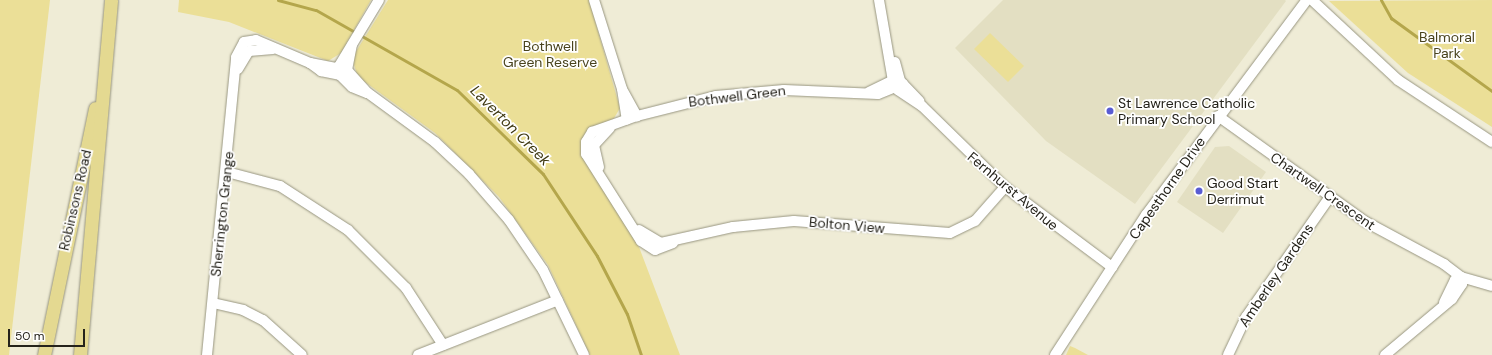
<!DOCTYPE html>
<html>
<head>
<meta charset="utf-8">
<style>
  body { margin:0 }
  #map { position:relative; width:1492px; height:355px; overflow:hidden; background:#efecd6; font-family:"DM Sans",sans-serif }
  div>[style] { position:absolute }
  .built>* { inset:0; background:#e3dfc2 }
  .green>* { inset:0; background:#ebdf97 }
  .stream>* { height:3px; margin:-1.5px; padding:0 1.5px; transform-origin:1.5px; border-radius:1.5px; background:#b4a64b }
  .roads { filter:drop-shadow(0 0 1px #989681) drop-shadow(0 0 1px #989681) }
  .minor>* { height:10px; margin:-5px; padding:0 5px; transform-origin:5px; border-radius:5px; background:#fff }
  .major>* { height:13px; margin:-6.5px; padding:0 6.5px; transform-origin:6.5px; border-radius:6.5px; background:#e4d991 }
  .dots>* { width:11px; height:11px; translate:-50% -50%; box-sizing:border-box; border:2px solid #fff; border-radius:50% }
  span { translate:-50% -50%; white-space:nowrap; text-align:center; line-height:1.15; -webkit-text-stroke:3.5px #fff; paint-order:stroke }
  .park-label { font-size:14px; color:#49431d }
  .street-label { font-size:14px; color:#25231b }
  .poi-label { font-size:14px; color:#25231b }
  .left { translate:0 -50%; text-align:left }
  .water-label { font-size:15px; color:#3f3912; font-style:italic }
  .scale { position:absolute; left:8px; top:329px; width:77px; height:18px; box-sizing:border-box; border:2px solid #25231b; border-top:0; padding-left:5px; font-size:12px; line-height:14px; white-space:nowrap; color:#25231b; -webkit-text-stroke:3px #fff; paint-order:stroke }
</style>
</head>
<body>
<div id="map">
  <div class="built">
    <div style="clip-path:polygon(1003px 0,1285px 0,1286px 1px,1135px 204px,1046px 141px,955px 48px)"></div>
    <div style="clip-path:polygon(1229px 146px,1266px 172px,1223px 233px,1177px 202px,1215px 147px)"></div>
  </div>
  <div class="green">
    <div style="clip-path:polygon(0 0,50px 0,9px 355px,0 355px)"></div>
    <div style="clip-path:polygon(179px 0,371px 0,341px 53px,328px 61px,229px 22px,178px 12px)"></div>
    <div style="clip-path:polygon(388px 0,589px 0,620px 108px,613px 120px,584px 135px,581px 153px,639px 247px,680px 355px,590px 355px,548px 265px,499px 197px,435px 133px,358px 77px,353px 62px,355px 53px)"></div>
    <div style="clip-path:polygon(1492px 0,1492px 127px,1408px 73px,1329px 1px)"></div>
    <div style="clip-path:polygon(990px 33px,1024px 66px,1008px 82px,974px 49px)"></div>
    <div style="clip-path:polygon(1070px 346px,1075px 348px,1088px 355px,1066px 355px)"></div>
  </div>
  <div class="stream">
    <div style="left:278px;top:0;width:39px;rotate:15deg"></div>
    <div style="left:316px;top:10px;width:162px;rotate:29.6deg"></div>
    <div style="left:457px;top:90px;width:120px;rotate:44.3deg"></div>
    <div style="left:543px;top:174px;width:98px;rotate:56.6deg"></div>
    <div style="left:597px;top:256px;width:65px;rotate:62.7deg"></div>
    <div style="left:627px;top:314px;width:43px;rotate:71.1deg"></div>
    <div style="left:1381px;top:0;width:21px;rotate:61deg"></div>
    <div style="left:1391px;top:18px;width:125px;rotate:35.9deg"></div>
  </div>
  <div class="roads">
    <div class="minor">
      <div style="left:594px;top:0;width:93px;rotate:72.5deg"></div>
      <div style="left:622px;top:89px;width:31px;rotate:81deg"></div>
      <div style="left:879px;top:0;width:82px;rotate:80.2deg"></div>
      <div style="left:893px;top:81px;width:10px;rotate:61deg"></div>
      <div style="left:898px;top:90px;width:29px;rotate:34deg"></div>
      <div style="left:922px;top:106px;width:116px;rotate:44.3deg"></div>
      <div style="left:1005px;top:187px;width:134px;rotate:36.8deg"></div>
      <div style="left:1312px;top:0;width:117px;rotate:42.9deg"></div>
      <div style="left:1398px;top:80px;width:113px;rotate:33.4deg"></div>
      <div style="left:895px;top:62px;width:20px;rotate:75deg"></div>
      <div style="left:900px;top:81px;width:28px;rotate:46deg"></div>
      <div style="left:310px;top:63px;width:14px;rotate:36deg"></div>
      <div style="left:321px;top:71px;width:19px;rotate:12deg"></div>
      <div style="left:238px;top:69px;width:21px;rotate:-59deg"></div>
      <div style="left:249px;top:51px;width:24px;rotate:-5deg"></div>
      <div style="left:347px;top:70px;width:25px;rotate:-79deg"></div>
      <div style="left:623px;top:91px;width:29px;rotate:61deg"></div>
      <div style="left:869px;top:92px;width:32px;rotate:-26deg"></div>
      <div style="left:367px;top:93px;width:16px;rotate:-158deg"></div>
      <div style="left:352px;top:87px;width:17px;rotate:-135deg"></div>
      <div style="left:340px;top:75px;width:9px;rotate:-96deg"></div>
      <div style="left:339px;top:66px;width:77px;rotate:-58.8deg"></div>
      <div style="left:1218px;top:116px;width:182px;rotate:35.6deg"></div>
      <div style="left:1366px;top:222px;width:89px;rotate:28.3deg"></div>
      <div style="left:1444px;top:264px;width:21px;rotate:37deg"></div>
      <div style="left:1461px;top:277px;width:32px;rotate:16deg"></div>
      <div style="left:599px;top:167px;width:23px;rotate:-103deg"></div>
      <div style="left:594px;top:145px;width:23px;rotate:-47deg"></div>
      <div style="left:227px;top:172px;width:55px;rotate:14.8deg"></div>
      <div style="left:280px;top:186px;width:81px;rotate:32.9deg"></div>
      <div style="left:348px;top:230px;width:82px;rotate:45deg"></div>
      <div style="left:406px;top:288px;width:68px;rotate:57deg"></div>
      <div style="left:639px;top:230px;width:26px;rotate:31deg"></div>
      <div style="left:661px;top:243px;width:74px;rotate:-12.5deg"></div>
      <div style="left:733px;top:227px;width:61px;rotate:-5.6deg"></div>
      <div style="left:794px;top:221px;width:156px;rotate:4.4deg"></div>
      <div style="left:950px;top:233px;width:28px;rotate:-26deg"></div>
      <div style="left:975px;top:221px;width:45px;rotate:-48.6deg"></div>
      <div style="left:673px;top:243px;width:19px;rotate:159deg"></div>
      <div style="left:655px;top:250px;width:17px;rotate:-147deg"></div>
      <div style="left:641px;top:241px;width:103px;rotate:-122.3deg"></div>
      <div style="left:586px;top:154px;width:12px;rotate:-90deg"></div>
      <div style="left:586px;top:142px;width:12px;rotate:-59deg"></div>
      <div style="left:592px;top:132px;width:48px;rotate:-19.6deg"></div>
      <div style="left:637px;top:116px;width:81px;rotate:-14.2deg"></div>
      <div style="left:716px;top:96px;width:68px;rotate:-5deg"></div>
      <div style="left:784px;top:90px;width:94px;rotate:2.4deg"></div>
      <div style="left:878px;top:94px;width:27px;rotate:-22deg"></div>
      <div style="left:213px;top:303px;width:31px;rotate:13deg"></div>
      <div style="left:243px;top:310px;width:22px;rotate:27deg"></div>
      <div style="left:263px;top:320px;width:52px;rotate:41.9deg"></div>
      <div style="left:207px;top:355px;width:299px;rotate:-84.4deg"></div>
      <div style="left:236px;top:57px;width:17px;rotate:-62deg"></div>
      <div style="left:244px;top:42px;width:12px;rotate:-9deg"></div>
      <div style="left:256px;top:40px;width:59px;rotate:23.1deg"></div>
      <div style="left:310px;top:63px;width:38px;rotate:11deg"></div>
      <div style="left:347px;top:70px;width:31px;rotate:48deg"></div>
      <div style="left:368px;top:93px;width:83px;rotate:36.2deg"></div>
      <div style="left:435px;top:142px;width:47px;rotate:43.3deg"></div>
      <div style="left:469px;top:174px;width:61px;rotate:49deg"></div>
      <div style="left:509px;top:220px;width:60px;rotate:55.8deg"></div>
      <div style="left:543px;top:270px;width:94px;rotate:64.2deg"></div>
      <div style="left:418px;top:355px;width:150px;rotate:-21.4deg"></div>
      <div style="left:1055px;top:355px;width:167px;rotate:-57deg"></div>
      <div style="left:1146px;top:215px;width:269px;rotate:-53.2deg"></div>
      <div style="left:1228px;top:355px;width:42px;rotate:-64.7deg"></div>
      <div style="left:1246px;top:317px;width:145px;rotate:-55.1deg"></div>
      <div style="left:1385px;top:355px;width:87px;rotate:-39.9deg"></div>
      <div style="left:1452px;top:299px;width:18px;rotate:-56deg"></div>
      <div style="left:1462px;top:284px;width:7px;rotate:-98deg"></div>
      <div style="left:1461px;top:277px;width:7px;rotate:153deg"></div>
      <div style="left:1455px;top:280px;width:25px;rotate:116deg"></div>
    </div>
    <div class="major">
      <div style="left:44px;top:355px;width:252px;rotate:-78.3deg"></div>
      <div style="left:80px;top:355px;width:356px;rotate:-85deg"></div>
    </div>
  </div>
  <div class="dots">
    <div style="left:1110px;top:111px;background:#595cd3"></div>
    <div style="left:1199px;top:191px;background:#595cd3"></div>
  </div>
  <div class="park-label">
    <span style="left:1447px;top:45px">Balmoral<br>Park</span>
    <span style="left:550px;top:54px">Bothwell<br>Green Reserve</span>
  </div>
  <div class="street-label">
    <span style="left:737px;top:96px;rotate:-7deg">Bothwell Green</span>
    <span style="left:1167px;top:188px;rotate:-55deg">Capesthorne Drive</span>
    <span style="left:1013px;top:191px;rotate:40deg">Fernhurst Avenue</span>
    <span style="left:1323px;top:191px;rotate:35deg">Chartwell Crescent</span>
    <span style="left:75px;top:200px;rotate:-77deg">Robinsons Road</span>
    <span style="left:222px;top:214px;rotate:-84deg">Sherrington Grange</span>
    <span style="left:847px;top:225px;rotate:5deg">Bolton View</span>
    <span style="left:1276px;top:275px;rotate:-56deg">Amberley Gardens</span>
  </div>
  <div class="poi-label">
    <span class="left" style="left:1118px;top:111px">St Lawrence Catholic<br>Primary School</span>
    <span class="left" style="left:1207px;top:191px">Good Start<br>Derrimut</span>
  </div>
  <div class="water-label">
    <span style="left:510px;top:126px;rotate:45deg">Laverton Creek</span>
  </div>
  <div class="scale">50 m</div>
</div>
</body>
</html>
